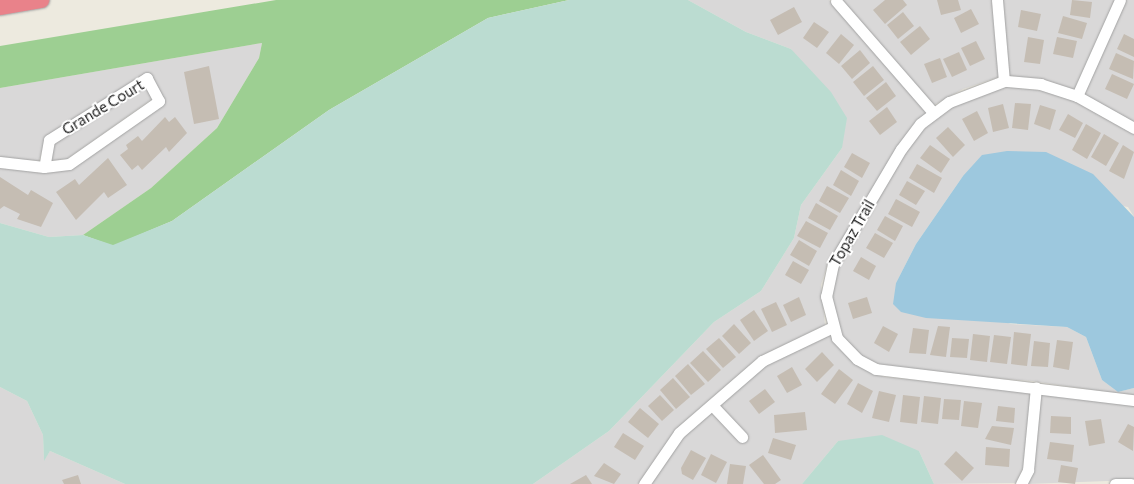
<!DOCTYPE html>
<html>
<head>
<meta charset="utf-8">
<style>
  body { margin:0 }
  #map { position:relative; width:1134px; height:484px; overflow:hidden; background:#edeadf; font-family:Commissioner,sans-serif }
  div>[style] { position:absolute }
  .residential>* { inset:0; background:#d9d8d8 }
  .forest>* { inset:0; background:#9dcf92 }
  .wetland>* { inset:0; background:#bbdcd1 }
  .water>* { inset:0; background:#9dc8de }
  .building>* { inset:0; background:#c5bdb3 }
  .roads { filter:drop-shadow(0 0 1px #a2a2a2) drop-shadow(0 0 1px #a2a2a2) }
  .minor>* { height:11px; margin:-5.5px; padding:0 5.5px; transform-origin:5.5px; border-radius:5.5px; background:#fff }
  .highway>* { height:16px; margin:-8px; padding:0 8px; transform-origin:8px; border-radius:8px; background:#e9828a }
  span { translate:-50% -50%; white-space:nowrap; text-align:center; line-height:1.15; -webkit-text-stroke:4px #fff; paint-order:stroke }
  .street-label { font-size:15px; color:#1b1b1b }
</style>
</head>
<body>
<div id="map">
  <div class="residential">
    <div style="clip-path:polygon(688px 0,829px 0,927px 111px,828px 262px,821px 285px,825px 325px,759px 357px,676px 429px,638px 484px,533px 484px,609px 431px,714px 322px,761px 291px,794px 238px,801px 205px,842px 148px,791px 49px,746px 32px)"></div>
    <div style="clip-path:polygon(841px 0,992px 0,999px 77px,963px 89px,934px 105px)"></div>
    <div style="clip-path:polygon(1002px 0,1115px 0,1074px 90px,1042px 79px,1009px 76px)"></div>
    <div style="clip-path:polygon(1126px 0,1134px 0,1134px 123px,1084px 95px)"></div>
    <div style="clip-path:polygon(262px 43px,259px 58px,217px 128px,151px 188px,83px 235px,49px 237px,0 223px,0 167px,47px 172px,162px 105px,152px 77px,46px 136px,39px 161px,0 158px,0 88px)"></div>
    <div style="clip-path:polygon(146px 86px,152px 99px,67px 159px,50px 161px,54px 143px)"></div>
    <div style="clip-path:polygon(1005px 86px,1060px 93px,1134px 134px,1134px 217px,1128px 207px,963px 176px,916px 244px,896px 283px,1011px 324px,1067px 327px,1086px 337px,1102px 380px,1118px 392px,1134px 388px,1134px 396px,1032px 381px,895px 370px,865px 359px,841px 336px,831px 296px,838px 266px,905px 152px,924px 127px,952px 106px)"></div>
    <div style="clip-path:polygon(829px 334px,854px 363px,884px 377px,1031px 391px,1023px 468px,1016px 483px,934px 484px,919px 451px,838px 441px,802px 484px,651px 484px,683px 436px,712px 412px,742px 443px,749px 438px,719px 405px,765px 365px)"></div>
    <div style="clip-path:polygon(0 387px,27px 401px,43px 435px,44px 460px,50px 451px,125px 484px,0 484px)"></div>
    <div style="clip-path:polygon(1041px 392px,1134px 405px,1134px 480px,1027px 484px)"></div>
  </div>
  <div class="forest">
    <div style="clip-path:polygon(276px 0,569px 0,488px 18px,329px 110px,172px 221px,113px 246px,83px 235px,151px 188px,217px 128px,259px 58px,262px 43px,0 88px,0 46px)"></div>
  </div>
  <div class="wetland">
    <div style="clip-path:polygon(569px 0,688px 0,746px 32px,791px 49px,831px 92px,847px 118px,842px 148px,801px 205px,794px 238px,761px 291px,714px 322px,609px 431px,533px 484px,125px 484px,50px 451px,44px 461px,43px 435px,27px 401px,0 387px,0 223px,49px 237px,83px 235px,113px 245px,172px 221px,329px 110px,488px 18px)"></div>
    <div style="clip-path:polygon(882px 435px,919px 451px,934px 484px,802px 484px,838px 441px)"></div>
  </div>
  <div class="water">
    <div style="clip-path:polygon(1007px 151px,1046px 152px,1093px 174px,1134px 217px,1134px 388px,1118px 392px,1102px 380px,1086px 337px,1067px 327px,926px 318px,901px 312px,893px 304px,896px 283px,916px 244px,963px 176px,982px 155px)"></div>
  </div>
  <div class="building">
    <div style="clip-path:polygon(885px 0,903px 0,907px 5px,885px 24px,873px 10px)"></div>
    <div style="clip-path:polygon(937px 0,958px 0,961px 10px,941px 15px)"></div>
    <div style="clip-path:polygon(1072px 0,1092px 2px,1090px 18px,1070px 15px)"></div>
    <div style="clip-path:polygon(794px 7px,802px 22px,778px 35px,770px 20px)"></div>
    <div style="clip-path:polygon(971px 9px,979px 24px,961px 33px,954px 18px)"></div>
    <div style="clip-path:polygon(1021px 10px,1041px 14px,1037px 31px,1018px 27px)"></div>
    <div style="clip-path:polygon(903px 12px,914px 26px,898px 39px,887px 25px)"></div>
    <div style="clip-path:polygon(1063px 16px,1087px 23px,1082px 39px,1058px 33px)"></div>
    <div style="clip-path:polygon(814px 22px,829px 32px,817px 48px,803px 38px)"></div>
    <div style="clip-path:polygon(920px 26px,930px 39px,911px 55px,900px 42px)"></div>
    <div style="clip-path:polygon(841px 34px,854px 45px,839px 64px,826px 53px)"></div>
    <div style="clip-path:polygon(1124px 34px,1134px 39px,1134px 57px,1117px 49px)"></div>
    <div style="clip-path:polygon(1028px 37px,1044px 40px,1040px 64px,1024px 62px)"></div>
    <div style="clip-path:polygon(1057px 37px,1077px 41px,1073px 58px,1053px 54px)"></div>
    <div style="clip-path:polygon(976px 41px,985px 59px,970px 66px,961px 48px)"></div>
    <div style="clip-path:polygon(860px 50px,870px 63px,852px 79px,841px 66px)"></div>
    <div style="clip-path:polygon(959px 52px,967px 70px,952px 77px,943px 59px)"></div>
    <div style="clip-path:polygon(1116px 53px,1134px 61px,1133px 79px,1109px 69px)"></div>
    <div style="clip-path:polygon(940px 58px,947px 77px,932px 83px,924px 64px)"></div>
    <div style="clip-path:polygon(209px 66px,219px 119px,194px 124px,184px 72px)"></div>
    <div style="clip-path:polygon(873px 66px,884px 80px,864px 96px,853px 82px)"></div>
    <div style="clip-path:polygon(1112px 74px,1134px 84px,1127px 99px,1105px 89px)"></div>
    <div style="clip-path:polygon(886px 82px,896px 96px,877px 111px,866px 98px)"></div>
    <div style="clip-path:polygon(1015px 103px,1031px 104px,1028px 130px,1012px 128px)"></div>
    <div style="clip-path:polygon(1003px 104px,1009px 128px,993px 132px,988px 108px)"></div>
    <div style="clip-path:polygon(1040px 105px,1056px 110px,1050px 130px,1034px 124px)"></div>
    <div style="clip-path:polygon(887px 107px,897px 122px,880px 135px,869px 121px)"></div>
    <div style="clip-path:polygon(977px 111px,988px 133px,974px 141px,962px 119px)"></div>
    <div style="clip-path:polygon(1068px 114px,1083px 123px,1075px 138px,1059px 130px)"></div>
    <div style="clip-path:polygon(165px 117px,169px 122px,175px 117px,187px 133px,169px 152px,166px 147px,142px 170px,138px 165px,132px 170px,120px 155px,128px 149px,126px 145px,138px 136px,142px 141px)"></div>
    <div style="clip-path:polygon(1086px 124px,1101px 133px,1087px 159px,1072px 150px)"></div>
    <div style="clip-path:polygon(948px 127px,965px 145px,953px 157px,936px 138px)"></div>
    <div style="clip-path:polygon(1104px 134px,1119px 143px,1106px 166px,1091px 157px)"></div>
    <div style="clip-path:polygon(930px 145px,950px 159px,941px 173px,920px 158px)"></div>
    <div style="clip-path:polygon(1123px 145px,1134px 152px,1124px 179px,1109px 171px)"></div>
    <div style="clip-path:polygon(852px 153px,870px 163px,862px 178px,844px 167px)"></div>
    <div style="clip-path:polygon(108px 158px,127px 185px,108px 198px,104px 192px,76px 220px,56px 192px,75px 179px,79px 185px)"></div>
    <div style="clip-path:polygon(917px 164px,942px 178px,934px 193px,909px 178px)"></div>
    <div style="clip-path:polygon(841px 170px,859px 181px,851px 196px,833px 185px)"></div>
    <div style="clip-path:polygon(0 177px,28px 195px,31px 190px,53px 203px,41px 227px,17px 219px,20px 214px,4px 206px,0 209px)"></div>
    <div style="clip-path:polygon(907px 181px,925px 191px,916px 205px,899px 195px)"></div>
    <div style="clip-path:polygon(827px 186px,849px 198px,840px 213px,819px 201px)"></div>
    <div style="clip-path:polygon(896px 199px,920px 212px,912px 227px,888px 214px)"></div>
    <div style="clip-path:polygon(816px 203px,838px 216px,830px 230px,808px 218px)"></div>
    <div style="clip-path:polygon(885px 216px,903px 226px,895px 241px,877px 230px)"></div>
    <div style="clip-path:polygon(806px 221px,828px 233px,820px 248px,797px 236px)"></div>
    <div style="clip-path:polygon(875px 233px,893px 243px,884px 258px,866px 248px)"></div>
    <div style="clip-path:polygon(799px 240px,817px 251px,809px 266px,790px 255px)"></div>
    <div style="clip-path:polygon(861px 257px,876px 266px,869px 280px,853px 271px)"></div>
    <div style="clip-path:polygon(793px 261px,809px 270px,801px 284px,785px 275px)"></div>
    <div style="clip-path:polygon(799px 297px,806px 315px,791px 322px,783px 305px)"></div>
    <div style="clip-path:polygon(867px 297px,872px 313px,853px 319px,848px 303px)"></div>
    <div style="clip-path:polygon(776px 302px,787px 325px,772px 332px,761px 309px)"></div>
    <div style="clip-path:polygon(754px 310px,768px 331px,754px 341px,740px 320px)"></div>
    <div style="clip-path:polygon(734px 324px,751px 343px,739px 354px,722px 336px)"></div>
    <div style="clip-path:polygon(883px 326px,898px 334px,889px 352px,874px 343px)"></div>
    <div style="clip-path:polygon(938px 326px,950px 327px,946px 357px,930px 355px)"></div>
    <div style="clip-path:polygon(913px 328px,929px 330px,926px 354px,909px 353px)"></div>
    <div style="clip-path:polygon(1014px 332px,1031px 334px,1027px 366px,1011px 364px)"></div>
    <div style="clip-path:polygon(973px 334px,990px 336px,987px 362px,970px 360px)"></div>
    <div style="clip-path:polygon(994px 335px,1011px 337px,1007px 364px,990px 362px)"></div>
    <div style="clip-path:polygon(719px 338px,736px 357px,723px 368px,706px 349px)"></div>
    <div style="clip-path:polygon(952px 338px,969px 339px,967px 358px,950px 357px)"></div>
    <div style="clip-path:polygon(1057px 340px,1073px 342px,1069px 370px,1053px 367px)"></div>
    <div style="clip-path:polygon(1034px 341px,1050px 343px,1048px 367px,1031px 366px)"></div>
    <div style="clip-path:polygon(703px 351px,721px 370px,708px 382px,690px 363px)"></div>
    <div style="clip-path:polygon(822px 352px,834px 365px,817px 382px,805px 369px)"></div>
    <div style="clip-path:polygon(688px 364px,705px 384px,691px 395px,675px 376px)"></div>
    <div style="clip-path:polygon(792px 367px,802px 385px,787px 393px,777px 376px)"></div>
    <div style="clip-path:polygon(839px 369px,853px 380px,835px 404px,821px 394px)"></div>
    <div style="clip-path:polygon(673px 378px,690px 397px,676px 409px,660px 390px)"></div>
    <div style="clip-path:polygon(858px 383px,873px 391px,862px 413px,847px 404px)"></div>
    <div style="clip-path:polygon(765px 389px,775px 402px,759px 414px,749px 401px)"></div>
    <div style="clip-path:polygon(879px 391px,896px 395px,889px 422px,872px 418px)"></div>
    <div style="clip-path:polygon(660px 395px,674px 410px,662px 421px,648px 406px)"></div>
    <div style="clip-path:polygon(903px 395px,920px 397px,917px 424px,900px 422px)"></div>
    <div style="clip-path:polygon(924px 396px,941px 398px,938px 424px,921px 422px)"></div>
    <div style="clip-path:polygon(944px 399px,961px 400px,959px 420px,942px 419px)"></div>
    <div style="clip-path:polygon(964px 401px,982px 403px,978px 428px,961px 426px)"></div>
    <div style="clip-path:polygon(998px 406px,1015px 408px,1014px 423px,996px 421px)"></div>
    <div style="clip-path:polygon(640px 408px,659px 424px,648px 438px,628px 422px)"></div>
    <div style="clip-path:polygon(805px 412px,807px 430px,775px 433px,774px 415px)"></div>
    <div style="clip-path:polygon(1051px 416px,1071px 417px,1071px 434px,1050px 433px)"></div>
    <div style="clip-path:polygon(1101px 419px,1105px 443px,1089px 446px,1085px 421px)"></div>
    <div style="clip-path:polygon(1128px 424px,1134px 427px,1133px 451px,1118px 442px)"></div>
    <div style="clip-path:polygon(992px 426px,1014px 428px,1011px 445px,985px 439px)"></div>
    <div style="clip-path:polygon(623px 433px,644px 446px,635px 460px,614px 447px)"></div>
    <div style="clip-path:polygon(773px 438px,796px 445px,791px 460px,768px 453px)"></div>
    <div style="clip-path:polygon(1050px 442px,1074px 445px,1072px 462px,1047px 459px)"></div>
    <div style="clip-path:polygon(986px 447px,1010px 449px,1009px 467px,985px 465px)"></div>
    <div style="clip-path:polygon(691px 450px,706px 458px,693px 480px,682px 474px,681px 468px)"></div>
    <div style="clip-path:polygon(956px 451px,974px 468px,962px 481px,944px 464px)"></div>
    <div style="clip-path:polygon(711px 454px,727px 462px,716px 483px,701px 475px)"></div>
    <div style="clip-path:polygon(763px 455px,781px 480px,775px 484px,764px 484px,749px 465px)"></div>
    <div style="clip-path:polygon(604px 463px,621px 474px,614px 484px,594px 476px)"></div>
    <div style="clip-path:polygon(730px 464px,746px 466px,743px 484px,727px 484px)"></div>
    <div style="clip-path:polygon(1061px 465px,1078px 468px,1075px 484px,1058px 482px)"></div>
    <div style="clip-path:polygon(78px 475px,81px 484px,64px 484px,62px 480px)"></div>
    <div style="clip-path:polygon(586px 475px,592px 484px,570px 484px)"></div>
  </div>
  <div class="roads">
    <div class="minor">
      <div style="left:997px;top:0;width:81px;rotate:85.1deg"></div>
      <div style="left:836px;top:1px;width:147px;rotate:48.9deg"></div>
      <div style="left:1077px;top:96px;width:105px;rotate:-65.9deg"></div>
      <div style="left:1134px;top:128px;width:65px;rotate:-150.7deg"></div>
      <div style="left:1077px;top:96px;width:38px;rotate:-162deg"></div>
      <div style="left:1041px;top:84px;width:37px;rotate:-175deg"></div>
      <div style="left:1004px;top:81px;width:59px;rotate:159.1deg"></div>
      <div style="left:949px;top:102px;width:36px;rotate:143deg"></div>
      <div style="left:920px;top:124px;width:31px;rotate:127deg"></div>
      <div style="left:901px;top:149px;width:134px;rotate:120.6deg"></div>
      <div style="left:833px;top:264px;width:33px;rotate:102deg"></div>
      <div style="left:826px;top:296px;width:43px;rotate:75.3deg"></div>
      <div style="left:837px;top:338px;width:29px;rotate:46deg"></div>
      <div style="left:857px;top:359px;width:21px;rotate:28deg"></div>
      <div style="left:876px;top:369px;width:260px;rotate:6.9deg"></div>
      <div style="left:0;top:162px;width:44px;rotate:6.5deg"></div>
      <div style="left:44px;top:167px;width:25px;rotate:-7deg"></div>
      <div style="left:69px;top:164px;width:110px;rotate:-35deg"></div>
      <div style="left:159px;top:101px;width:26px;rotate:-118deg"></div>
      <div style="left:147px;top:78px;width:116px;rotate:147.7deg"></div>
      <div style="left:49px;top:140px;width:27px;rotate:100deg"></div>
      <div style="left:712px;top:405px;width:44px;rotate:46.8deg"></div>
      <div style="left:644px;top:484px;width:62px;rotate:-55.5deg"></div>
      <div style="left:679px;top:433px;width:110px;rotate:-40.9deg"></div>
      <div style="left:762px;top:361px;width:76px;rotate:-25.6deg"></div>
      <div style="left:1021px;top:484px;width:16px;rotate:-63deg"></div>
      <div style="left:1028px;top:470px;width:83px;rotate:-84.5deg"></div>
      <div style="left:1115px;top:484px;width:16px"></div>
    </div>
    <div class="highway">
      <div style="left:0;top:7px;width:42px;rotate:-9.7deg"></div>
    </div>
  </div>
  <div class="street-label">
    <span style="left:103px;top:107px;rotate:-31deg">Grande Court</span>
    <span style="left:852px;top:233px;rotate:-60deg">Topaz Trail</span>
  </div>
</div>
</body>
</html>
